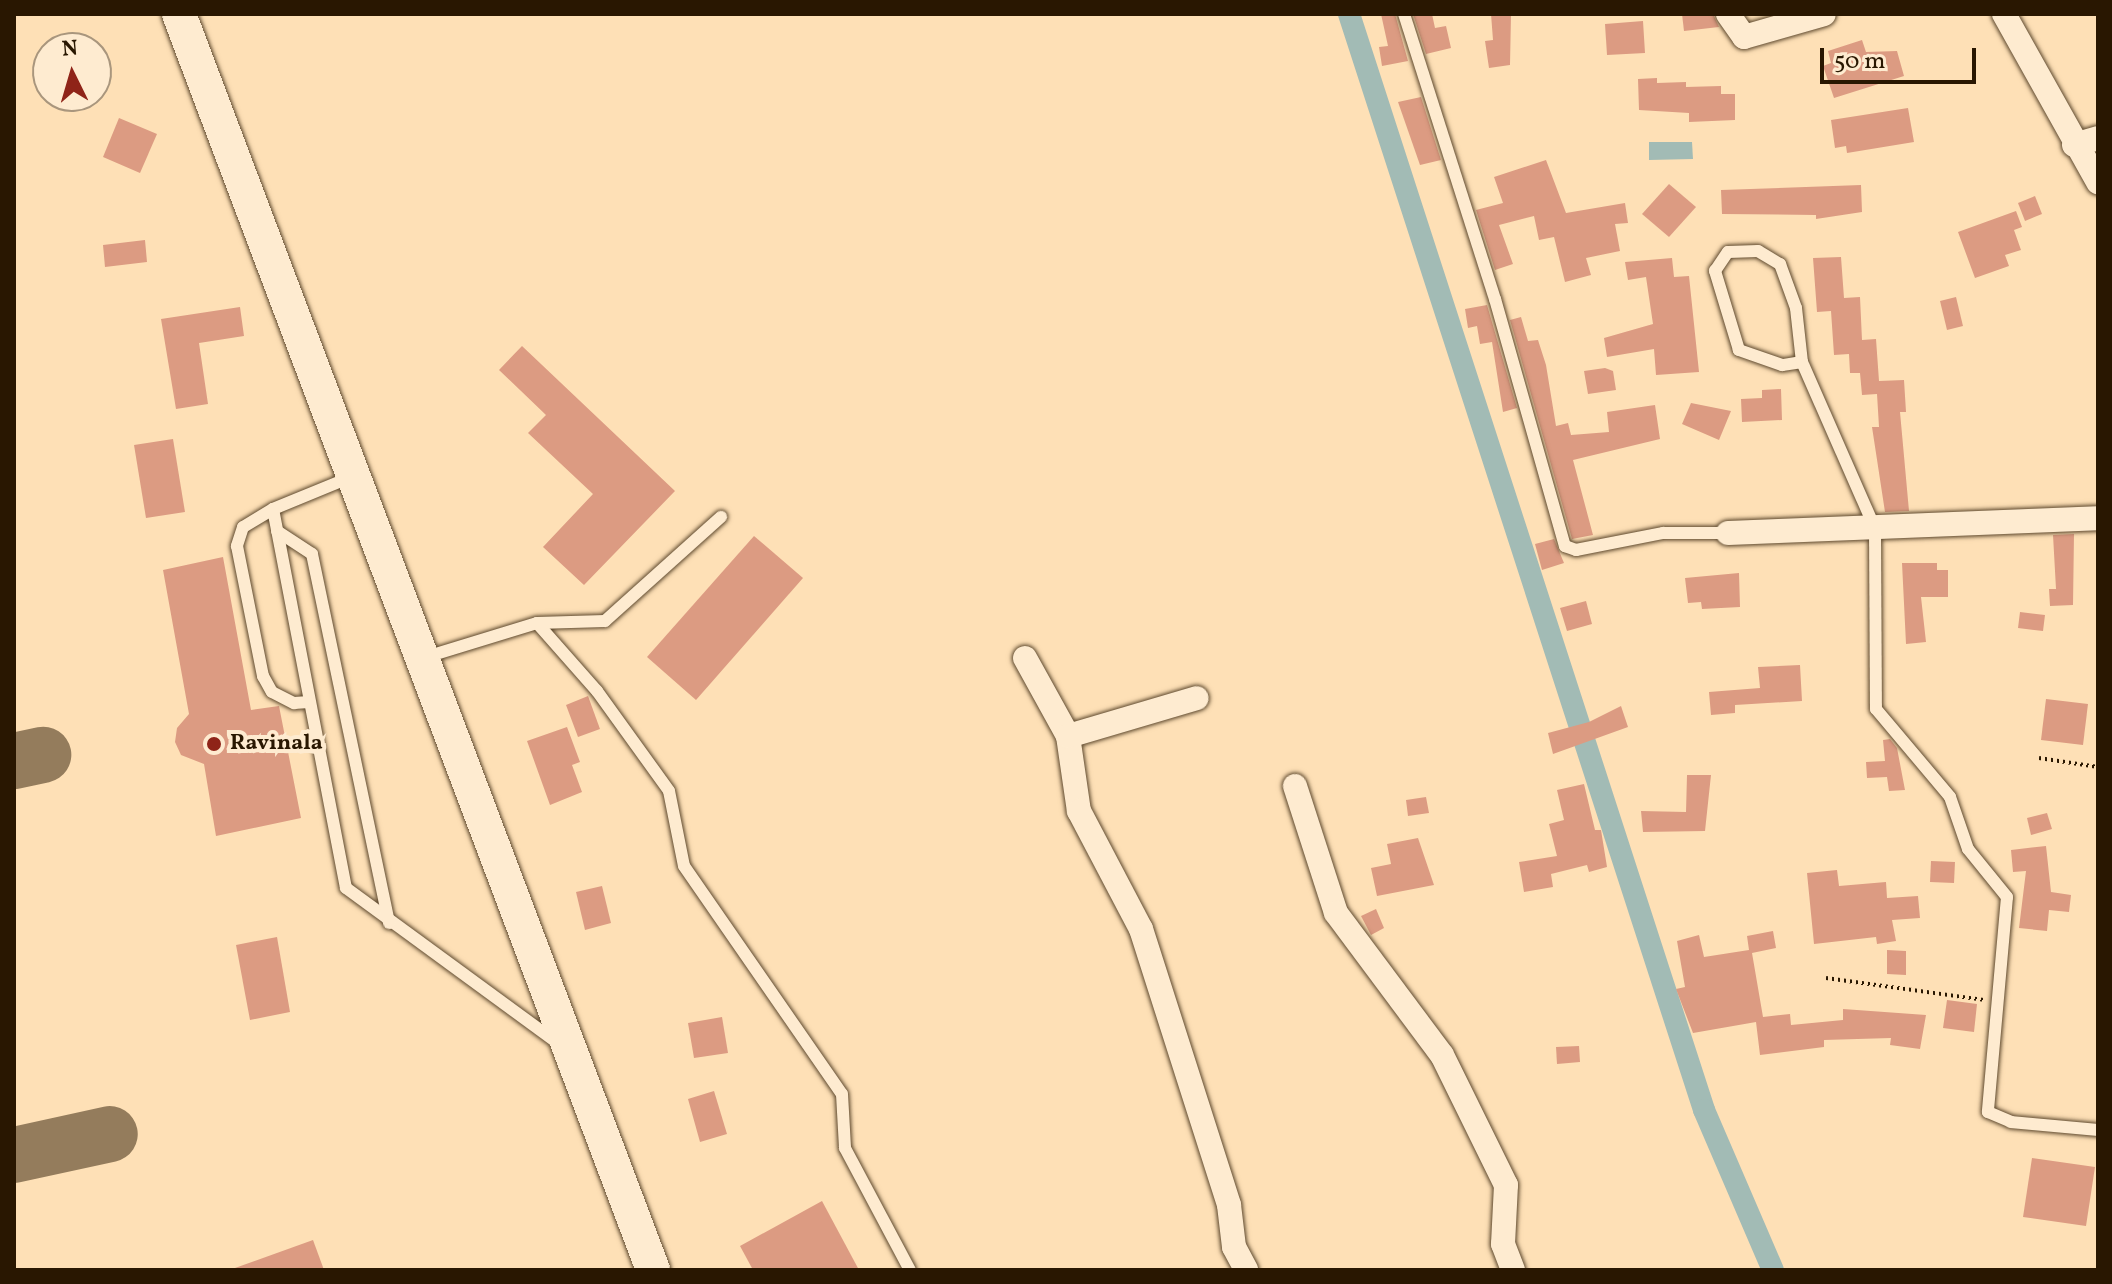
<!DOCTYPE html>
<html>
<head>
<meta charset="utf-8">
<style>
  body { margin:0 }
  #map { position:relative; width:2112px; height:1284px; overflow:hidden; background:#fee0b6; font-family:Vollkorn,serif }
  div>[style] { position:absolute }
  .water>* { inset:0; background:#a2bbb5 }
  .canal>* { height:22px; margin:-11px; padding:0 11px; transform-origin:11px; border-radius:11px; background:#a2bbb5 }
  .taxiway>* { height:56px; margin:-28px; padding:0 28px; transform-origin:28px; border-radius:28px; background:#947c5c }
  .building>* { inset:0; background:#dc9b82 }
  .path>* { height:4px; margin-top:-2px; transform-origin:0; background:repeating-linear-gradient(90deg,#291701 0 2px,transparent 0 6px) }
  .roads { filter:drop-shadow(0 0 2px #5e492e) drop-shadow(0 0 2px #5e492e) }
  .service>* { height:12px; margin:-6px; padding:0 6px; transform-origin:6px; border-radius:6px; background:#feebd0 }
  .minor>* { height:24px; margin:-12px; padding:0 12px; transform-origin:12px; border-radius:12px; background:#feebd0 }
  .secondary>* { height:34px; margin:-17px; padding:0 17px; transform-origin:17px; border-radius:17px; background:#feebd0 }
  .dots>* { width:22px; height:22px; translate:-50% -50%; box-sizing:border-box; border:4px solid #feebd0; border-radius:50% }
  span { translate:-50% -50%; white-space:nowrap; text-align:center; line-height:1.15; -webkit-text-stroke:8px #feebd0; paint-order:stroke }
  .poi-label { font-size:22px; color:#291701; font-weight:700 }
  .left { translate:0 -50%; text-align:left }
  .frame { position:absolute; inset:0; border:16px solid #291701; pointer-events:none }
  .north { position:absolute; left:32px; top:32px; width:80px; height:80px; box-sizing:border-box; background:#feebd0; border:2px solid #a9967d; border-radius:50%; rotate:355deg; font-size:22px; font-weight:700; line-height:32px; text-align:center; color:#291701 }
  .north::after { content:''; display:block; margin:auto; width:28px; height:36px; background:#8f2418; clip-path:polygon(50% 0,100% 100%,50% 72%,0 100%) }
  .scale { position:absolute; left:1820px; top:48px; width:156px; height:36px; box-sizing:border-box; border:4px solid #291701; border-top:0; padding-left:10px; font-size:24px; line-height:28px; white-space:nowrap; color:#291701; -webkit-text-stroke:6px #feebd0; paint-order:stroke }
</style>
</head>
<body>
<div id="map">
  <div class="water">
    <div style="clip-path:polygon(1649px 142px,1692px 142px,1693px 159px,1649px 160px)"></div>
  </div>
  <div class="canal">
    <div style="left:1349px;top:14px;width:1152px;rotate:72.05deg"></div>
    <div style="left:1704px;top:1110px;width:174px;rotate:66.7deg"></div>
  </div>
  <div class="taxiway">
    <div style="left:14px;top:761px;width:30px;rotate:-12deg"></div>
    <div style="left:14px;top:1155px;width:98px;rotate:-12.3deg"></div>
  </div>
  <div class="building">
    <div style="clip-path:polygon(1381px 14px,1395px 14px,1408px 61px,1382px 66px,1379px 47px,1388px 46px)"></div>
    <div style="clip-path:polygon(1413px 14px,1432px 14px,1435px 28px,1446px 26px,1451px 48px,1426px 54px)"></div>
    <div style="clip-path:polygon(1491px 14px,1511px 14px,1510px 65px,1489px 68px,1485px 41px,1493px 40px)"></div>
    <div style="clip-path:polygon(1682px 14px,1713px 14px,1719px 27px,1684px 31px)"></div>
    <div style="clip-path:polygon(1643px 21px,1645px 53px,1607px 55px,1605px 24px)"></div>
    <div style="clip-path:polygon(1862px 40px,1866px 52px,1897px 51px,1904px 76px,1834px 98px,1823px 66px,1831px 63px,1828px 51px)"></div>
    <div style="clip-path:polygon(1657px 78px,1657px 83px,1686px 82px,1686px 87px,1721px 86px,1721px 94px,1735px 94px,1735px 120px,1689px 122px,1689px 113px,1639px 110px,1638px 79px)"></div>
    <div style="clip-path:polygon(1421px 97px,1441px 160px,1420px 165px,1398px 102px)"></div>
    <div style="clip-path:polygon(1908px 108px,1914px 142px,1847px 153px,1846px 146px,1835px 148px,1831px 120px)"></div>
    <div style="clip-path:polygon(119px 118px,157px 134px,140px 173px,103px 157px)"></div>
    <div style="clip-path:polygon(1546px 160px,1566px 213px,1625px 203px,1628px 223px,1615px 224px,1620px 251px,1586px 258px,1591px 275px,1565px 282px,1554px 237px,1539px 240px,1534px 216px,1499px 225px,1513px 264px,1495px 270px,1476px 210px,1503px 203px,1494px 177px)"></div>
    <div style="clip-path:polygon(1669px 184px,1696px 207px,1669px 237px,1642px 214px)"></div>
    <div style="clip-path:polygon(1861px 185px,1862px 212px,1816px 219px,1816px 215px,1722px 214px,1721px 190px)"></div>
    <div style="clip-path:polygon(2035px 196px,2042px 214px,2025px 221px,2018px 203px)"></div>
    <div style="clip-path:polygon(2016px 211px,2022px 227px,2014px 230px,2021px 250px,2005px 255px,2009px 266px,1975px 278px,1958px 232px)"></div>
    <div style="clip-path:polygon(145px 240px,147px 262px,105px 267px,103px 245px)"></div>
    <div style="clip-path:polygon(1841px 257px,1844px 298px,1860px 297px,1862px 340px,1876px 339px,1879px 381px,1904px 380px,1906px 412px,1900px 412px,1909px 511px,1885px 512px,1872px 427px,1879px 427px,1877px 394px,1862px 395px,1860px 373px,1850px 373px,1849px 354px,1834px 355px,1831px 311px,1817px 312px,1813px 258px)"></div>
    <div style="clip-path:polygon(1672px 258px,1674px 277px,1689px 276px,1699px 372px,1656px 375px,1654px 349px,1607px 357px,1604px 338px,1653px 324px,1646px 277px,1628px 280px,1625px 262px)"></div>
    <div style="clip-path:polygon(1956px 297px,1963px 326px,1947px 330px,1940px 301px)"></div>
    <div style="clip-path:polygon(1487px 305px,1517px 408px,1503px 412px,1492px 342px,1480px 344px,1477px 326px,1468px 328px,1465px 309px)"></div>
    <div style="clip-path:polygon(240px 307px,244px 336px,199px 343px,208px 404px,176px 409px,161px 319px)"></div>
    <div style="clip-path:polygon(1521px 317px,1528px 341px,1538px 340px,1546px 365px,1556px 426px,1568px 423px,1571px 435px,1609px 432px,1607px 412px,1655px 405px,1660px 439px,1573px 460px,1593px 535px,1572px 539px,1510px 320px)"></div>
    <div style="clip-path:polygon(522px 346px,675px 491px,584px 585px,543px 547px,593px 494px,528px 433px,546px 415px,499px 370px)"></div>
    <div style="clip-path:polygon(1605px 368px,1613px 371px,1616px 390px,1588px 394px,1584px 371px)"></div>
    <div style="clip-path:polygon(1781px 389px,1782px 420px,1742px 422px,1741px 399px,1762px 398px,1762px 390px)"></div>
    <div style="clip-path:polygon(1691px 403px,1731px 411px,1719px 440px,1682px 424px)"></div>
    <div style="clip-path:polygon(173px 439px,185px 512px,146px 518px,134px 445px)"></div>
    <div style="clip-path:polygon(2074px 534px,2073px 605px,2050px 606px,2049px 589px,2056px 589px,2053px 535px)"></div>
    <div style="clip-path:polygon(754px 536px,803px 578px,696px 700px,647px 657px)"></div>
    <div style="clip-path:polygon(1554px 539px,1564px 563px,1542px 570px,1535px 544px)"></div>
    <div style="clip-path:polygon(223px 557px,251px 710px,279px 706px,301px 818px,216px 836px,204px 764px,181px 755px,175px 742px,177px 728px,189px 714px,163px 570px)"></div>
    <div style="clip-path:polygon(1902px 563px,1937px 563px,1937px 570px,1948px 570px,1948px 597px,1921px 597px,1926px 642px,1906px 644px)"></div>
    <div style="clip-path:polygon(1739px 573px,1740px 607px,1702px 609px,1701px 602px,1688px 603px,1685px 578px)"></div>
    <div style="clip-path:polygon(1586px 601px,1592px 624px,1567px 631px,1560px 608px)"></div>
    <div style="clip-path:polygon(2020px 612px,2045px 615px,2043px 631px,2018px 628px)"></div>
    <div style="clip-path:polygon(1800px 665px,1802px 701px,1735px 705px,1735px 713px,1711px 715px,1709px 692px,1760px 688px,1758px 667px)"></div>
    <div style="clip-path:polygon(588px 696px,600px 729px,578px 737px,566px 705px)"></div>
    <div style="clip-path:polygon(2046px 699px,2088px 704px,2083px 745px,2041px 740px)"></div>
    <div style="clip-path:polygon(1621px 706px,1628px 727px,1553px 754px,1548px 733px,1589px 722px)"></div>
    <div style="clip-path:polygon(567px 727px,580px 762px,572px 765px,582px 792px,550px 805px,527px 741px)"></div>
    <div style="clip-path:polygon(1890px 739px,1897px 748px,1905px 790px,1889px 791px,1887px 777px,1867px 778px,1866px 762px,1885px 761px,1883px 740px)"></div>
    <div style="clip-path:polygon(1687px 775px,1711px 775px,1705px 831px,1643px 832px,1641px 811px,1686px 812px)"></div>
    <div style="clip-path:polygon(1584px 784px,1595px 830px,1601px 830px,1607px 867px,1589px 872px,1587px 865px,1551px 874px,1553px 887px,1524px 892px,1519px 862px,1557px 856px,1549px 824px,1564px 820px,1557px 790px)"></div>
    <div style="clip-path:polygon(1426px 797px,1429px 813px,1408px 816px,1406px 800px)"></div>
    <div style="clip-path:polygon(2047px 813px,2052px 829px,2031px 835px,2027px 818px)"></div>
    <div style="clip-path:polygon(1418px 838px,1434px 885px,1377px 896px,1371px 868px,1391px 864px,1387px 844px)"></div>
    <div style="clip-path:polygon(2046px 846px,2051px 892px,2071px 895px,2069px 912px,2049px 910px,2047px 931px,2019px 928px,2026px 871px,2013px 872px,2011px 850px)"></div>
    <div style="clip-path:polygon(1931px 861px,1955px 862px,1954px 883px,1930px 882px)"></div>
    <div style="clip-path:polygon(1837px 870px,1839px 886px,1886px 882px,1887px 898px,1918px 896px,1920px 918px,1892px 920px,1896px 941px,1877px 944px,1876px 937px,1814px 944px,1807px 873px)"></div>
    <div style="clip-path:polygon(602px 886px,611px 923px,585px 930px,576px 892px)"></div>
    <div style="clip-path:polygon(1376px 909px,1384px 928px,1371px 935px,1361px 916px)"></div>
    <div style="clip-path:polygon(1773px 931px,1776px 948px,1752px 953px,1763px 1017px,1790px 1014px,1791px 1025px,1843px 1020px,1843px 1009px,1926px 1015px,1920px 1049px,1890px 1045px,1891px 1038px,1824px 1040px,1824px 1047px,1760px 1055px,1756px 1022px,1693px 1033px,1676px 989px,1685px 987px,1677px 941px,1699px 935px,1704px 957px,1749px 950px,1747px 936px)"></div>
    <div style="clip-path:polygon(277px 937px,290px 1012px,250px 1020px,236px 945px)"></div>
    <div style="clip-path:polygon(1887px 950px,1906px 951px,1906px 975px,1887px 974px)"></div>
    <div style="clip-path:polygon(1947px 1000px,1977px 1004px,1974px 1032px,1943px 1028px)"></div>
    <div style="clip-path:polygon(722px 1017px,728px 1053px,694px 1058px,688px 1023px)"></div>
    <div style="clip-path:polygon(1579px 1046px,1580px 1062px,1557px 1064px,1556px 1047px)"></div>
    <div style="clip-path:polygon(714px 1091px,727px 1134px,700px 1142px,688px 1099px)"></div>
    <div style="clip-path:polygon(2032px 1158px,2095px 1167px,2086px 1226px,2023px 1217px)"></div>
    <div style="clip-path:polygon(822px 1201px,859px 1270px,753px 1270px,740px 1246px)"></div>
    <div style="clip-path:polygon(313px 1240px,324px 1270px,236px 1270px,235px 1268px)"></div>
  </div>
  <div class="path">
    <div style="left:2039px;top:758px;width:60px;rotate:8.7deg"></div>
    <div style="left:1826px;top:978px;width:161px;rotate:7.9deg"></div>
  </div>
  <div class="roads">
    <div class="service">
      <div style="left:1404px;top:14px;width:299px;rotate:72.3deg"></div>
      <div style="left:1495px;top:299px;width:257px;rotate:74.2deg"></div>
      <div style="left:1565px;top:546px;width:12px;rotate:20deg"></div>
      <div style="left:1576px;top:550px;width:89px;rotate:-11.1deg"></div>
      <div style="left:1663px;top:533px;width:65px"></div>
      <div style="left:1802px;top:362px;width:20px;rotate:171deg"></div>
      <div style="left:1782px;top:365px;width:46px;rotate:-160.8deg"></div>
      <div style="left:1739px;top:350px;width:83px;rotate:-106.9deg"></div>
      <div style="left:1715px;top:271px;width:23px;rotate:-56deg"></div>
      <div style="left:1728px;top:252px;width:30px;rotate:-2deg"></div>
      <div style="left:1758px;top:251px;width:26px;rotate:31deg"></div>
      <div style="left:1780px;top:264px;width:47px;rotate:70deg"></div>
      <div style="left:1796px;top:308px;width:54px;rotate:83.7deg"></div>
      <div style="left:1802px;top:362px;width:181px;rotate:66.3deg"></div>
      <div style="left:1875px;top:528px;width:181px;rotate:89.7deg"></div>
      <div style="left:1876px;top:709px;width:115px;rotate:49.9deg"></div>
      <div style="left:1950px;top:797px;width:55px;rotate:70.9deg"></div>
      <div style="left:1968px;top:849px;width:62px;rotate:50.9deg"></div>
      <div style="left:2007px;top:897px;width:216px;rotate:95.1deg"></div>
      <div style="left:1988px;top:1112px;width:25px;rotate:23deg"></div>
      <div style="left:2011px;top:1122px;width:87px;rotate:5.3deg"></div>
      <div style="left:351px;top:477px;width:84px;rotate:157.7deg"></div>
      <div style="left:273px;top:509px;width:386px;rotate:79.1deg"></div>
      <div style="left:346px;top:888px;width:263px;rotate:36.2deg"></div>
      <div style="left:273px;top:509px;width:35px;rotate:149deg"></div>
      <div style="left:243px;top:527px;width:20px;rotate:108deg"></div>
      <div style="left:237px;top:546px;width:133px;rotate:78.7deg"></div>
      <div style="left:263px;top:676px;width:18px;rotate:61deg"></div>
      <div style="left:272px;top:692px;width:25px;rotate:27deg"></div>
      <div style="left:294px;top:703px;width:15px;rotate:-4deg"></div>
      <div style="left:277px;top:531px;width:42px;rotate:33.3deg"></div>
      <div style="left:312px;top:554px;width:377px;rotate:78.2deg"></div>
      <div style="left:537px;top:623px;width:91px;rotate:48.6deg"></div>
      <div style="left:597px;top:691px;width:123px;rotate:54.2deg"></div>
      <div style="left:669px;top:791px;width:76px;rotate:78.7deg"></div>
      <div style="left:684px;top:866px;width:277px;rotate:55.3deg"></div>
      <div style="left:842px;top:1094px;width:54px;rotate:86.8deg"></div>
      <div style="left:845px;top:1148px;width:138px;rotate:62deg"></div>
      <div style="left:426px;top:657px;width:116px;rotate:-17deg"></div>
      <div style="left:537px;top:623px;width:68px;rotate:-1.7deg"></div>
      <div style="left:605px;top:621px;width:156px;rotate:-41.9deg"></div>
    </div>
    <div class="minor">
      <div style="left:1728px;top:14px;width:28px;rotate:55deg"></div>
      <div style="left:1744px;top:37px;width:83px;rotate:-16deg"></div>
      <div style="left:2004px;top:14px;width:193px;rotate:60.8deg"></div>
      <div style="left:2074px;top:145px;width:25px;rotate:-16deg"></div>
      <div style="left:1728px;top:533px;width:370px;rotate:-2.3deg"></div>
      <div style="left:1025px;top:658px;width:89px;rotate:61.1deg"></div>
      <div style="left:1068px;top:736px;width:76px;rotate:81.7deg"></div>
      <div style="left:1079px;top:811px;width:133px;rotate:62.3deg"></div>
      <div style="left:1141px;top:929px;width:290px;rotate:72.3deg"></div>
      <div style="left:1229px;top:1205px;width:42px;rotate:83.2deg"></div>
      <div style="left:1234px;top:1247px;width:26px;rotate:62deg"></div>
      <div style="left:1068px;top:736px;width:134px;rotate:-16.4deg"></div>
      <div style="left:1295px;top:786px;width:133px;rotate:72.1deg"></div>
      <div style="left:1336px;top:913px;width:177px;rotate:53.3deg"></div>
      <div style="left:1442px;top:1055px;width:145px;rotate:63.8deg"></div>
      <div style="left:1506px;top:1185px;width:59px;rotate:92.9deg"></div>
      <div style="left:1503px;top:1244px;width:28px;rotate:69deg"></div>
    </div>
    <div class="secondary">
      <div style="left:179px;top:14px;width:1342px;rotate:69.32deg"></div>
    </div>
  </div>
  <div class="dots">
    <div style="left:214px;top:744px;background:#8f2418"></div>
  </div>
  <div class="poi-label">
    <span class="left" style="left:230px;top:744px">Ravinala</span>
  </div>
  <div class="frame"></div>
  <div class="north">N</div>
  <div class="scale">50 m</div>
</div>
</body>
</html>
